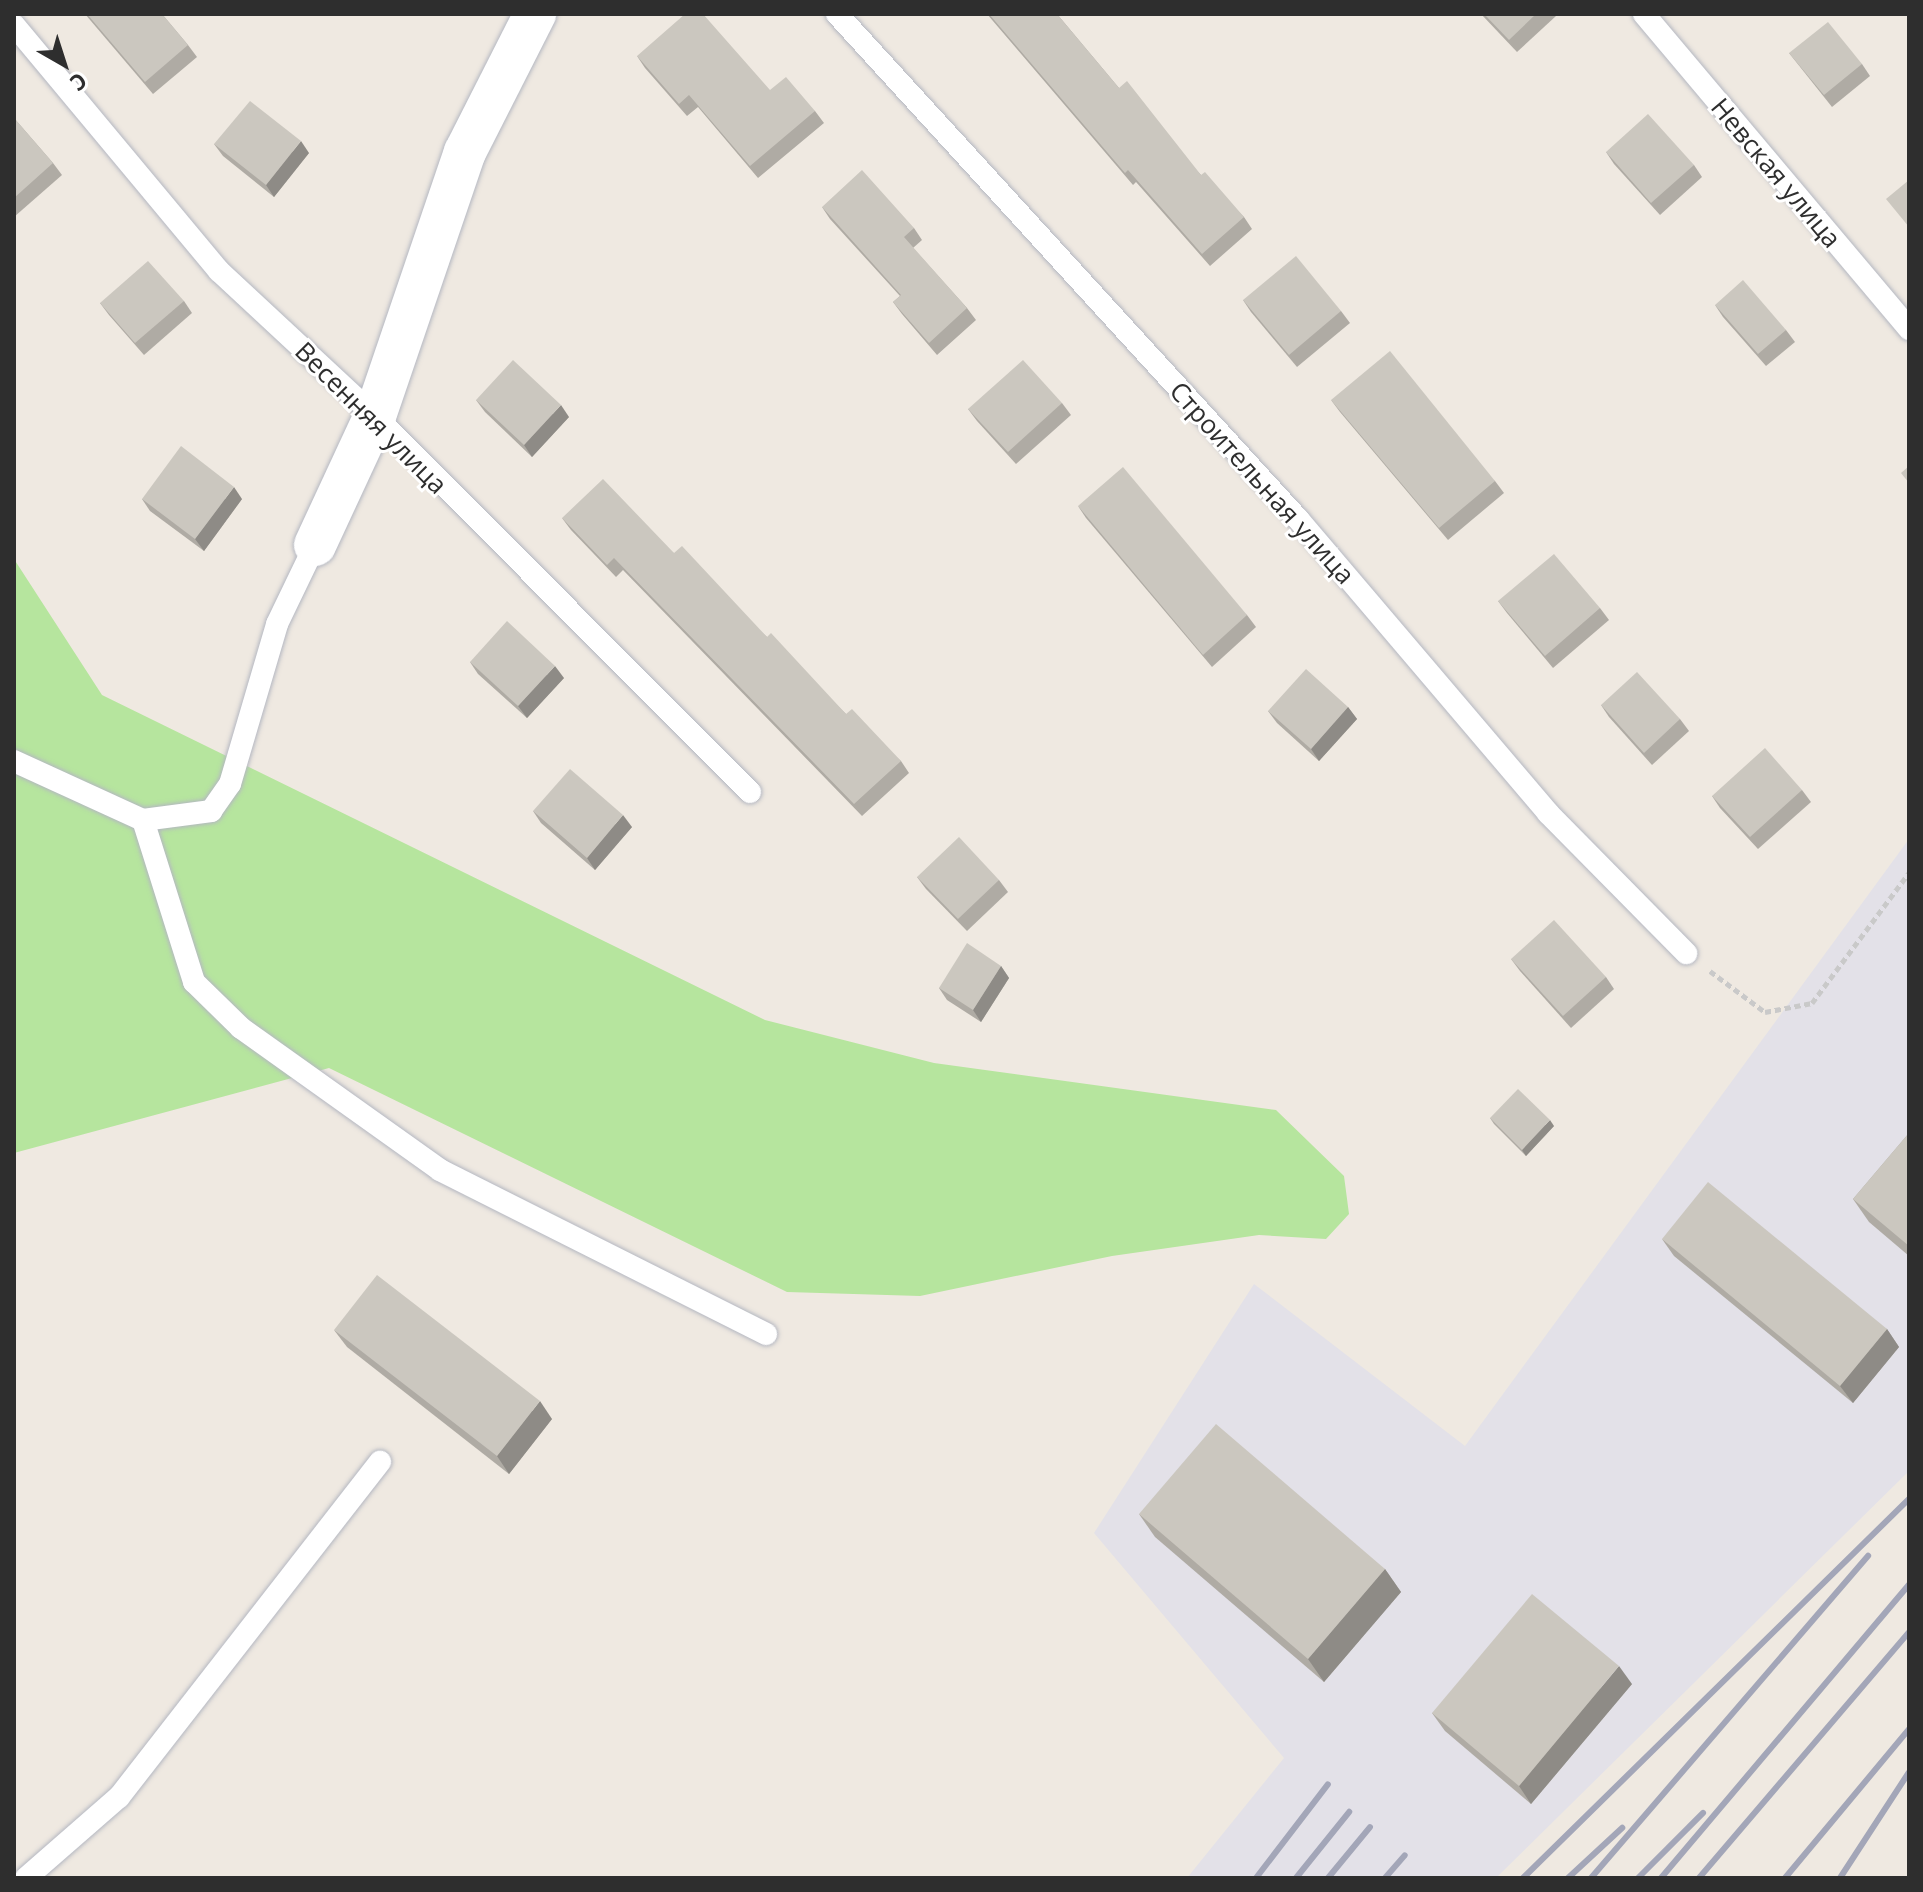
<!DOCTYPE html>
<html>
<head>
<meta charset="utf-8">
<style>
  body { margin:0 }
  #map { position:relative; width:1923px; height:1892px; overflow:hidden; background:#efe9e1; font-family:"Open Sans",sans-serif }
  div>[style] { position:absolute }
  .industrial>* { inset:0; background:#e3e1e8 }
  .green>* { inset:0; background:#b6e59e }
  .path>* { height:5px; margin-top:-2.5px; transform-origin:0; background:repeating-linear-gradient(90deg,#c9c9c9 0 6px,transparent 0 10px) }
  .roads { filter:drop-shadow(0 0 2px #b4b7c1) drop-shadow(0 0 2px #b4b7c1) }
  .service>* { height:22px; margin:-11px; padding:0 11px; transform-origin:11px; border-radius:11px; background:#fff }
  .minor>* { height:42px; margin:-21px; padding:0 21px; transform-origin:21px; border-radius:21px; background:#fff }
  .rail>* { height:6px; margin:-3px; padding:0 3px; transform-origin:3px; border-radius:3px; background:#a3a6b8 }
  .wall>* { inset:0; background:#afaba4 }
  .shaded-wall>* { inset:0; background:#8e8b86 }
  .building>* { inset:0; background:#cbc7bf }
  span { translate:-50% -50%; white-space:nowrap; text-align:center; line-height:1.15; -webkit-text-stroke:6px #fff; paint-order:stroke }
  .street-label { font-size:26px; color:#2e2e2e }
  .frame { position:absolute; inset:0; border:16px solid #2e2e2e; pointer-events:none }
  .north { position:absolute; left:24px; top:24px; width:80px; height:80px; -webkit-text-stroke:6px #fff; paint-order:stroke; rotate:141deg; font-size:22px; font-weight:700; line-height:32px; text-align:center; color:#2e2e2e }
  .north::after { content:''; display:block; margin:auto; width:28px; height:36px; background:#2e2e2e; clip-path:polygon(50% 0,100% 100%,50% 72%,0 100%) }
</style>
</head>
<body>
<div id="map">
  <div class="industrial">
    <div style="clip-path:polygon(1909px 839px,1909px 1471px,1496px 1878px,1187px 1878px,1284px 1758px,1094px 1533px,1254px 1284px,1465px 1446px)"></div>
  </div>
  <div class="green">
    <div style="clip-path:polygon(14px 559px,102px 695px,765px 1020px,934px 1063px,1276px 1110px,1344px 1176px,1349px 1214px,1326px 1239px,1259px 1235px,1112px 1256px,920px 1296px,787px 1292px,329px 1068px,14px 1153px)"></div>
  </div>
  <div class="path">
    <div style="left:1710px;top:971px;width:69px;rotate:36.7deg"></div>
    <div style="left:1765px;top:1012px;width:48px;rotate:-10.8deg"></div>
    <div style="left:1812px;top:1003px;width:162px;rotate:-53.3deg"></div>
  </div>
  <div class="roads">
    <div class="service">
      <div style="left:837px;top:14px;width:684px;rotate:47.61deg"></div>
      <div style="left:1298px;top:519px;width:386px;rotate:49.6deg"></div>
      <div style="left:1548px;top:813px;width:197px;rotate:45.4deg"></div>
      <div style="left:1644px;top:14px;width:412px;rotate:49.9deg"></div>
      <div style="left:14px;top:25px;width:320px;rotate:50.2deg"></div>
      <div style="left:219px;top:271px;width:213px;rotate:42.9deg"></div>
      <div style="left:375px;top:416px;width:531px;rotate:45.08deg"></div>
      <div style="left:14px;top:761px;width:142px;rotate:24.6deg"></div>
      <div style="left:143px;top:820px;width:170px;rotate:72.5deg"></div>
      <div style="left:194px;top:982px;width:66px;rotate:44.4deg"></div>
      <div style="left:241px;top:1028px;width:244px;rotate:35.5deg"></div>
      <div style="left:440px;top:1170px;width:365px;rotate:26.7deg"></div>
      <div style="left:143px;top:820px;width:69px;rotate:-7.5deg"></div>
      <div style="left:211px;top:811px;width:33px;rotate:-55deg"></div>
      <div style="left:230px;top:784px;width:167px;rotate:-73.6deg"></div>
      <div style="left:277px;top:624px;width:88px;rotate:-64.3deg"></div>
      <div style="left:26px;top:1878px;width:123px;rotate:-41.1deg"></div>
      <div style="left:119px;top:1797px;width:425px;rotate:-52.1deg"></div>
    </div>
    <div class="minor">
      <div style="left:315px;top:545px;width:142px;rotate:-65.1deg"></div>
      <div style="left:375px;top:416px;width:279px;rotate:-71.2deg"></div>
      <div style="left:465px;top:152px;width:155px;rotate:-63.1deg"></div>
    </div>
  </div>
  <div class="rail">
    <div style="left:1256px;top:1878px;width:118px;rotate:-52.5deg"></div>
    <div style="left:1296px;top:1878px;width:85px;rotate:-51.2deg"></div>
    <div style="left:1328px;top:1878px;width:66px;rotate:-50.5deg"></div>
    <div style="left:1385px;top:1878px;width:30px;rotate:-49deg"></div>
    <div style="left:1523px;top:1878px;width:541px;rotate:-44.48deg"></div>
    <div style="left:1568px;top:1878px;width:74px;rotate:-42.8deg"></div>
    <div style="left:1591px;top:1878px;width:425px;rotate:-49.3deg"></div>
    <div style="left:1638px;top:1878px;width:92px;rotate:-45deg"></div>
    <div style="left:1661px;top:1878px;width:384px;rotate:-49.8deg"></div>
    <div style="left:1699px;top:1878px;width:323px;rotate:-49.5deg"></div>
    <div style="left:1785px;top:1878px;width:194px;rotate:-50.2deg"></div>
    <div style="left:1840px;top:1878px;width:126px;rotate:-56.9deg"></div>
  </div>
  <div class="wall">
    <div style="clip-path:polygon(85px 14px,162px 14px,188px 45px,197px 57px,153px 94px)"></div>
    <div style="clip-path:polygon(987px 14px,1057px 14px,1119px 88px,1201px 175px,1244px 217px,1252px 229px,1210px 266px,1136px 182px,1133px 185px)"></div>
    <div style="clip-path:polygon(1481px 14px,1555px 14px,1556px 16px,1517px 52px)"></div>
    <div style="clip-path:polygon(1789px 53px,1862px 64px,1870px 76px,1832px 107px)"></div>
    <div style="clip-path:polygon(637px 56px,815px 111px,824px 123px,758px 178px,698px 107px,687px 116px,645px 68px)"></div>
    <div style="clip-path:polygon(14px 118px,53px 163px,62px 175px,14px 217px)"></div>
    <div style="clip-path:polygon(214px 144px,309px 153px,274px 197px,223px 156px)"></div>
    <div style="clip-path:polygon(1606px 152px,1694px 165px,1702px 177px,1660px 215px,1614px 164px)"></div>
    <div style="clip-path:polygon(822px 207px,914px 228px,922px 240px,913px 248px,967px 308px,976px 320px,937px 355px,902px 314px,893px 302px,900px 296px,830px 219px)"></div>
    <div style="clip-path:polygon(1243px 300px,1341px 311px,1350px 323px,1297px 367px,1251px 312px)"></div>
    <div style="clip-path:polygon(184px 301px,192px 313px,144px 355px,109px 315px,100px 303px)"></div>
    <div style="clip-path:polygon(1715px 305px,1786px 330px,1795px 342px,1766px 366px,1723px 317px)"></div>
    <div style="clip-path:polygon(476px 400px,569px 417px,532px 457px,485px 412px)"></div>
    <div style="clip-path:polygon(1331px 400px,1495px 481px,1504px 493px,1448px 540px,1340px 412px)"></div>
    <div style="clip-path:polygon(1062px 403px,1071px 415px,1016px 464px,977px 421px,968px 409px)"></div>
    <div style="clip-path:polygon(142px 499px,242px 499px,204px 551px,150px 511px)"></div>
    <div style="clip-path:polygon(1078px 506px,1247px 615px,1256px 627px,1212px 667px,1086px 518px)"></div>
    <div style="clip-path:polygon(562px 518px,674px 553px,767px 637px,846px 714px,901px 761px,909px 773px,862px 816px,623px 570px,616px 577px,571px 530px)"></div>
    <div style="clip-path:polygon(1498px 601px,1600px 608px,1609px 620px,1553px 668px,1507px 613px)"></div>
    <div style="clip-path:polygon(470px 662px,564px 678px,527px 718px,478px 674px)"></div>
    <div style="clip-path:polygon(1601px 705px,1680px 719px,1689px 731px,1652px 765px,1609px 717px)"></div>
    <div style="clip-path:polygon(1348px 707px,1357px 719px,1319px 761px,1277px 723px,1268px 711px)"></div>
    <div style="clip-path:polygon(1802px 790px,1811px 802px,1758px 849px,1720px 808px,1712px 796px)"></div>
    <div style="clip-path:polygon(533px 811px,632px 827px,595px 870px,541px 823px)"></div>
    <div style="clip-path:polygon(917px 877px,999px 880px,1008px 892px,967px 931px,926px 889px)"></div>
    <div style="clip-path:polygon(1511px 959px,1606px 977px,1614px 989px,1571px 1028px,1520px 971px)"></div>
    <div style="clip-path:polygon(1001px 966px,1009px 978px,981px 1022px,947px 1000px,939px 988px)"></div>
    <div style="clip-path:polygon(1490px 1118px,1554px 1126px,1526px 1156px,1494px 1124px)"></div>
    <div style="clip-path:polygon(1909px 1133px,1909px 1256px,1869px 1222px,1853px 1199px)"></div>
    <div style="clip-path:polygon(1662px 1239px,1887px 1329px,1899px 1347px,1853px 1403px,1674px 1256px)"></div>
    <div style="clip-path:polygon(334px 1330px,552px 1419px,509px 1474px,347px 1347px)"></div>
    <div style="clip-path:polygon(1139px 1514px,1385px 1569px,1401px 1592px,1324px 1682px,1155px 1537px)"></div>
    <div style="clip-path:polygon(1632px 1684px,1531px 1804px,1445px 1731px,1432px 1713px)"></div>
  </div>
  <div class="shaded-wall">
    <div style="clip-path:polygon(301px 141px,309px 153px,274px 197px,266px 185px)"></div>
    <div style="clip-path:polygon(561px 405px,569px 417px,532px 457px,524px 445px)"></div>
    <div style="clip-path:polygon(234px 487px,242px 499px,204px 551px,195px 539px)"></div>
    <div style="clip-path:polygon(555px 666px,564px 678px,527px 718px,518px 706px)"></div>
    <div style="clip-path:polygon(1348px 707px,1357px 719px,1319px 761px,1311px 749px)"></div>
    <div style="clip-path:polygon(623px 815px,632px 827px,595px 870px,587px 858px)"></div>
    <div style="clip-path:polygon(1001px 966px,1009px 978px,981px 1022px,973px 1010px)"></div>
    <div style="clip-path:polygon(1550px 1120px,1554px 1126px,1526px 1156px,1522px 1150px)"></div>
    <div style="clip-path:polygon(1887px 1329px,1899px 1347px,1853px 1403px,1840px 1386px)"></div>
    <div style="clip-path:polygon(540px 1401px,552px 1419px,509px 1474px,497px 1456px)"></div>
    <div style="clip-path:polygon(1385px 1569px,1401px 1592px,1324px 1682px,1308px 1659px)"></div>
    <div style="clip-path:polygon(1619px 1666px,1632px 1684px,1531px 1804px,1519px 1786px)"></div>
  </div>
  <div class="building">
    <div style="clip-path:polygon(87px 14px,162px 14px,188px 45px,145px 82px)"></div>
    <div style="clip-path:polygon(685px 14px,703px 14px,770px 90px,786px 77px,815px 111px,750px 166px,689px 95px,679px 104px,637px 56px)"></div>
    <div style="clip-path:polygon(989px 14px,1057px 14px,1119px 88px,1127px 81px,1201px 175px,1205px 172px,1244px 217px,1202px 254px,1128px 170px,1125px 173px)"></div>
    <div style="clip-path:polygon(1484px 14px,1536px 14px,1509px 40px)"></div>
    <div style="clip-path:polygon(1828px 22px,1862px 64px,1824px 95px,1789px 53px)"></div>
    <div style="clip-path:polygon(250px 101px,301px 141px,266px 185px,214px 144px)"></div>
    <div style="clip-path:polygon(1648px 114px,1694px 165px,1651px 203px,1606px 152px)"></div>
    <div style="clip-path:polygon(14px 118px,53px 163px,14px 198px)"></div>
    <div style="clip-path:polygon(862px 170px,914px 228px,904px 237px,967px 308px,929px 343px,893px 302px,901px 295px,822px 207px)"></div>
    <div style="clip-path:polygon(1909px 180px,1909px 227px,1886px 199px)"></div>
    <div style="clip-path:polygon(1296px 256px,1341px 311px,1289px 355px,1243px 300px)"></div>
    <div style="clip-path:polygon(148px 261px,184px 301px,135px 343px,100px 303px)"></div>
    <div style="clip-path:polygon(1743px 280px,1786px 330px,1758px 354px,1715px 305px)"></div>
    <div style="clip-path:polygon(1390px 351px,1495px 481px,1439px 528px,1331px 400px)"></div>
    <div style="clip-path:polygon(513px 360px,561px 405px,524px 445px,476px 400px)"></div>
    <div style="clip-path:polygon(1023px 360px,1062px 403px,1008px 452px,968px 409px)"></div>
    <div style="clip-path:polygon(181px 446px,234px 487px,195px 539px,142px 499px)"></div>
    <div style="clip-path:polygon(1909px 466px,1909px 483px,1901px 473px)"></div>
    <div style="clip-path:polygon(1123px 467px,1247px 615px,1203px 655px,1078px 506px)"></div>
    <div style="clip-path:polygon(603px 479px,674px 553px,682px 546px,767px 637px,771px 633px,846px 714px,852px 709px,901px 761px,854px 804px,614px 558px,607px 565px,562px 518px)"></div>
    <div style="clip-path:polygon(1554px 554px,1600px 608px,1545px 656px,1498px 601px)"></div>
    <div style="clip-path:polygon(507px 621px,555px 666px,518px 706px,470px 662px)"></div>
    <div style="clip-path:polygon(1306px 669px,1348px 707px,1311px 749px,1268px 711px)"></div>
    <div style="clip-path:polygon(1637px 672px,1680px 719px,1644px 753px,1601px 705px)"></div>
    <div style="clip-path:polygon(1765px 748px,1802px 790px,1750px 837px,1712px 796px)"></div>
    <div style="clip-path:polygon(570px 769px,623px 815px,587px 858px,533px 811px)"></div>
    <div style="clip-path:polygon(959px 837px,999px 880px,958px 919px,917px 877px)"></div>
    <div style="clip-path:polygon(1554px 920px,1606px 977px,1563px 1016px,1511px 959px)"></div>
    <div style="clip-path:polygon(967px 943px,1001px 966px,973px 1010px,939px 988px)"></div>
    <div style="clip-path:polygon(1518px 1089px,1550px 1120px,1522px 1150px,1490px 1118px)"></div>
    <div style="clip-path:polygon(1909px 1133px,1909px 1246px,1853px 1199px)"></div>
    <div style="clip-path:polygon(1708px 1182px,1887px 1329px,1840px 1386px,1662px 1239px)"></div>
    <div style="clip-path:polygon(377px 1275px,540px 1401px,497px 1456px,334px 1330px)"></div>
    <div style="clip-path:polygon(1216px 1424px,1385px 1569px,1308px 1659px,1139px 1514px)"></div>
    <div style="clip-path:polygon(1532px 1594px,1619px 1666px,1519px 1786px,1432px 1713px)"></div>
  </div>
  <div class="street-label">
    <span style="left:1776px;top:173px;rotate:50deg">Невская улица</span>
    <span style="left:371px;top:418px;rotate:45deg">Весенняя улица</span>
    <span style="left:1262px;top:483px;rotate:48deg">Строительная улица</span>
  </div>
  <div class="frame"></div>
  <div class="north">С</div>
</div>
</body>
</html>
